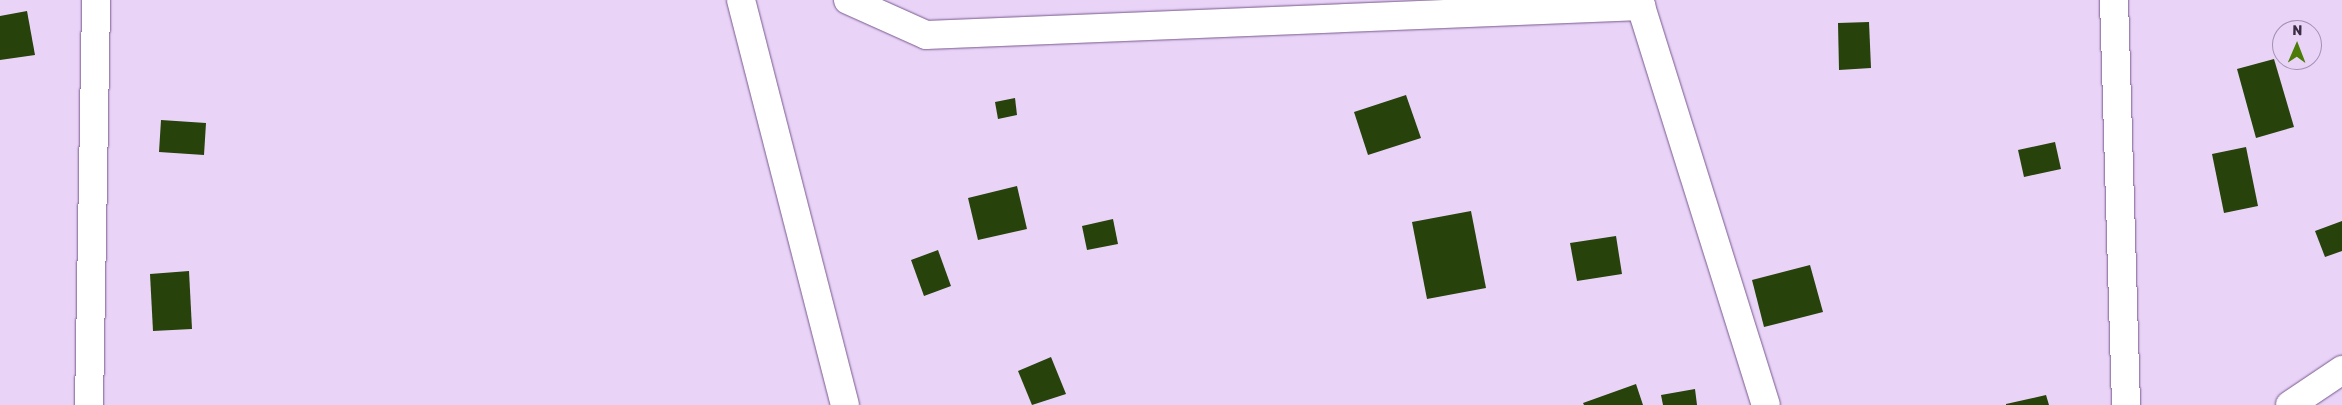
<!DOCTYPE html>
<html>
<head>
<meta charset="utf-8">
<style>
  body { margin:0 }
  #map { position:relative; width:2342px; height:405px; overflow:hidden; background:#e9d4f8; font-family:Rubik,sans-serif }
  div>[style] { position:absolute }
  .building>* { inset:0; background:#27420a }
  .roads { filter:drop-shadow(0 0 1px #78588c) drop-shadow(0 0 1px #78588c) }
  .street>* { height:28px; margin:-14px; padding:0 14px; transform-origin:14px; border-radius:14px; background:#fff }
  span { translate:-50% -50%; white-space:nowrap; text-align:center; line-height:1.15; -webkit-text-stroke:5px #e9d4f8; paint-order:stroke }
  .north { position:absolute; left:2272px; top:20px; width:50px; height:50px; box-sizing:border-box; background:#e9d4f8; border:1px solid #a391b0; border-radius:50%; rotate:1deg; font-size:14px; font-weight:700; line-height:20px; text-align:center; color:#3b2c43 }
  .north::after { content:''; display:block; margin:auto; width:18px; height:22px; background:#4b7c07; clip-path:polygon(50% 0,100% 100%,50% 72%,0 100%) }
</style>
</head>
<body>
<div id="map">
  <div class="building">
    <div style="clip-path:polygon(27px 11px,35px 55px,0 60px,0 16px)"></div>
    <div style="clip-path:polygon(1869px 22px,1871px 68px,1839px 70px,1838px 23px)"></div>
    <div style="clip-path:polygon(2274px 59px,2294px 127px,2256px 138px,2237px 69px)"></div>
    <div style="clip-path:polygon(1406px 95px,1421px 138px,1368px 155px,1354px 112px)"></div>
    <div style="clip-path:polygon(1015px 98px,1017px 115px,998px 119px,995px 102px)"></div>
    <div style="clip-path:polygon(161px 120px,206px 123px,204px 155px,159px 152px)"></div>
    <div style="clip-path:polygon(2055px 142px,2061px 169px,2024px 177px,2018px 150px)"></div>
    <div style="clip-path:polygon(2246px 147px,2258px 206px,2224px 213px,2212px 154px)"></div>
    <div style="clip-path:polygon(1017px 186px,1027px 229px,978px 240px,968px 198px)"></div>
    <div style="clip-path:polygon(1471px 211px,1486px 288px,1427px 299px,1412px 222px)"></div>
    <div style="clip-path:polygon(1113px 219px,1118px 244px,1087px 250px,1082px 226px)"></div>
    <div style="clip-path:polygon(2342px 221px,2342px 251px,2325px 257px,2315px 231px)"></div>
    <div style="clip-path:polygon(1616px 236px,1622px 274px,1577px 281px,1570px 243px)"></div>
    <div style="clip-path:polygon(938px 250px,951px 286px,924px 296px,911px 260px)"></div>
    <div style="clip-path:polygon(1810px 265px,1823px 312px,1764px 327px,1752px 280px)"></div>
    <div style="clip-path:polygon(189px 271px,192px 329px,153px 331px,150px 274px)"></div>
    <div style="clip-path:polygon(1051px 357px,1066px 394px,1032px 405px,1018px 371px)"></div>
    <div style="clip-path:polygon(1636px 384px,1643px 405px,1584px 405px,1583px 403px)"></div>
    <div style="clip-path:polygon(1695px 389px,1697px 405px,1663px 405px,1661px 395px)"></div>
    <div style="clip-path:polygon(2046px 395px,2049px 405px,2006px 405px,2006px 404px)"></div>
  </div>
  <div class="roads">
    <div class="street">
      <div style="left:741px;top:0;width:418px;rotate:75.6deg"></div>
      <div style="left:848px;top:0;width:85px;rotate:24.2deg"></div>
      <div style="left:926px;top:35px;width:716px;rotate:-2.32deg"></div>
      <div style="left:1639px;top:0;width:424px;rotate:72.6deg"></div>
      <div style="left:2114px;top:0;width:405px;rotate:88.3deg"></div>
      <div style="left:89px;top:405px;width:405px;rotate:-89deg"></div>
      <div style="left:2290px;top:405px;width:63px;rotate:-33.9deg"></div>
    </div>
  </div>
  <div class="north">N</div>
</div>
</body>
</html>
